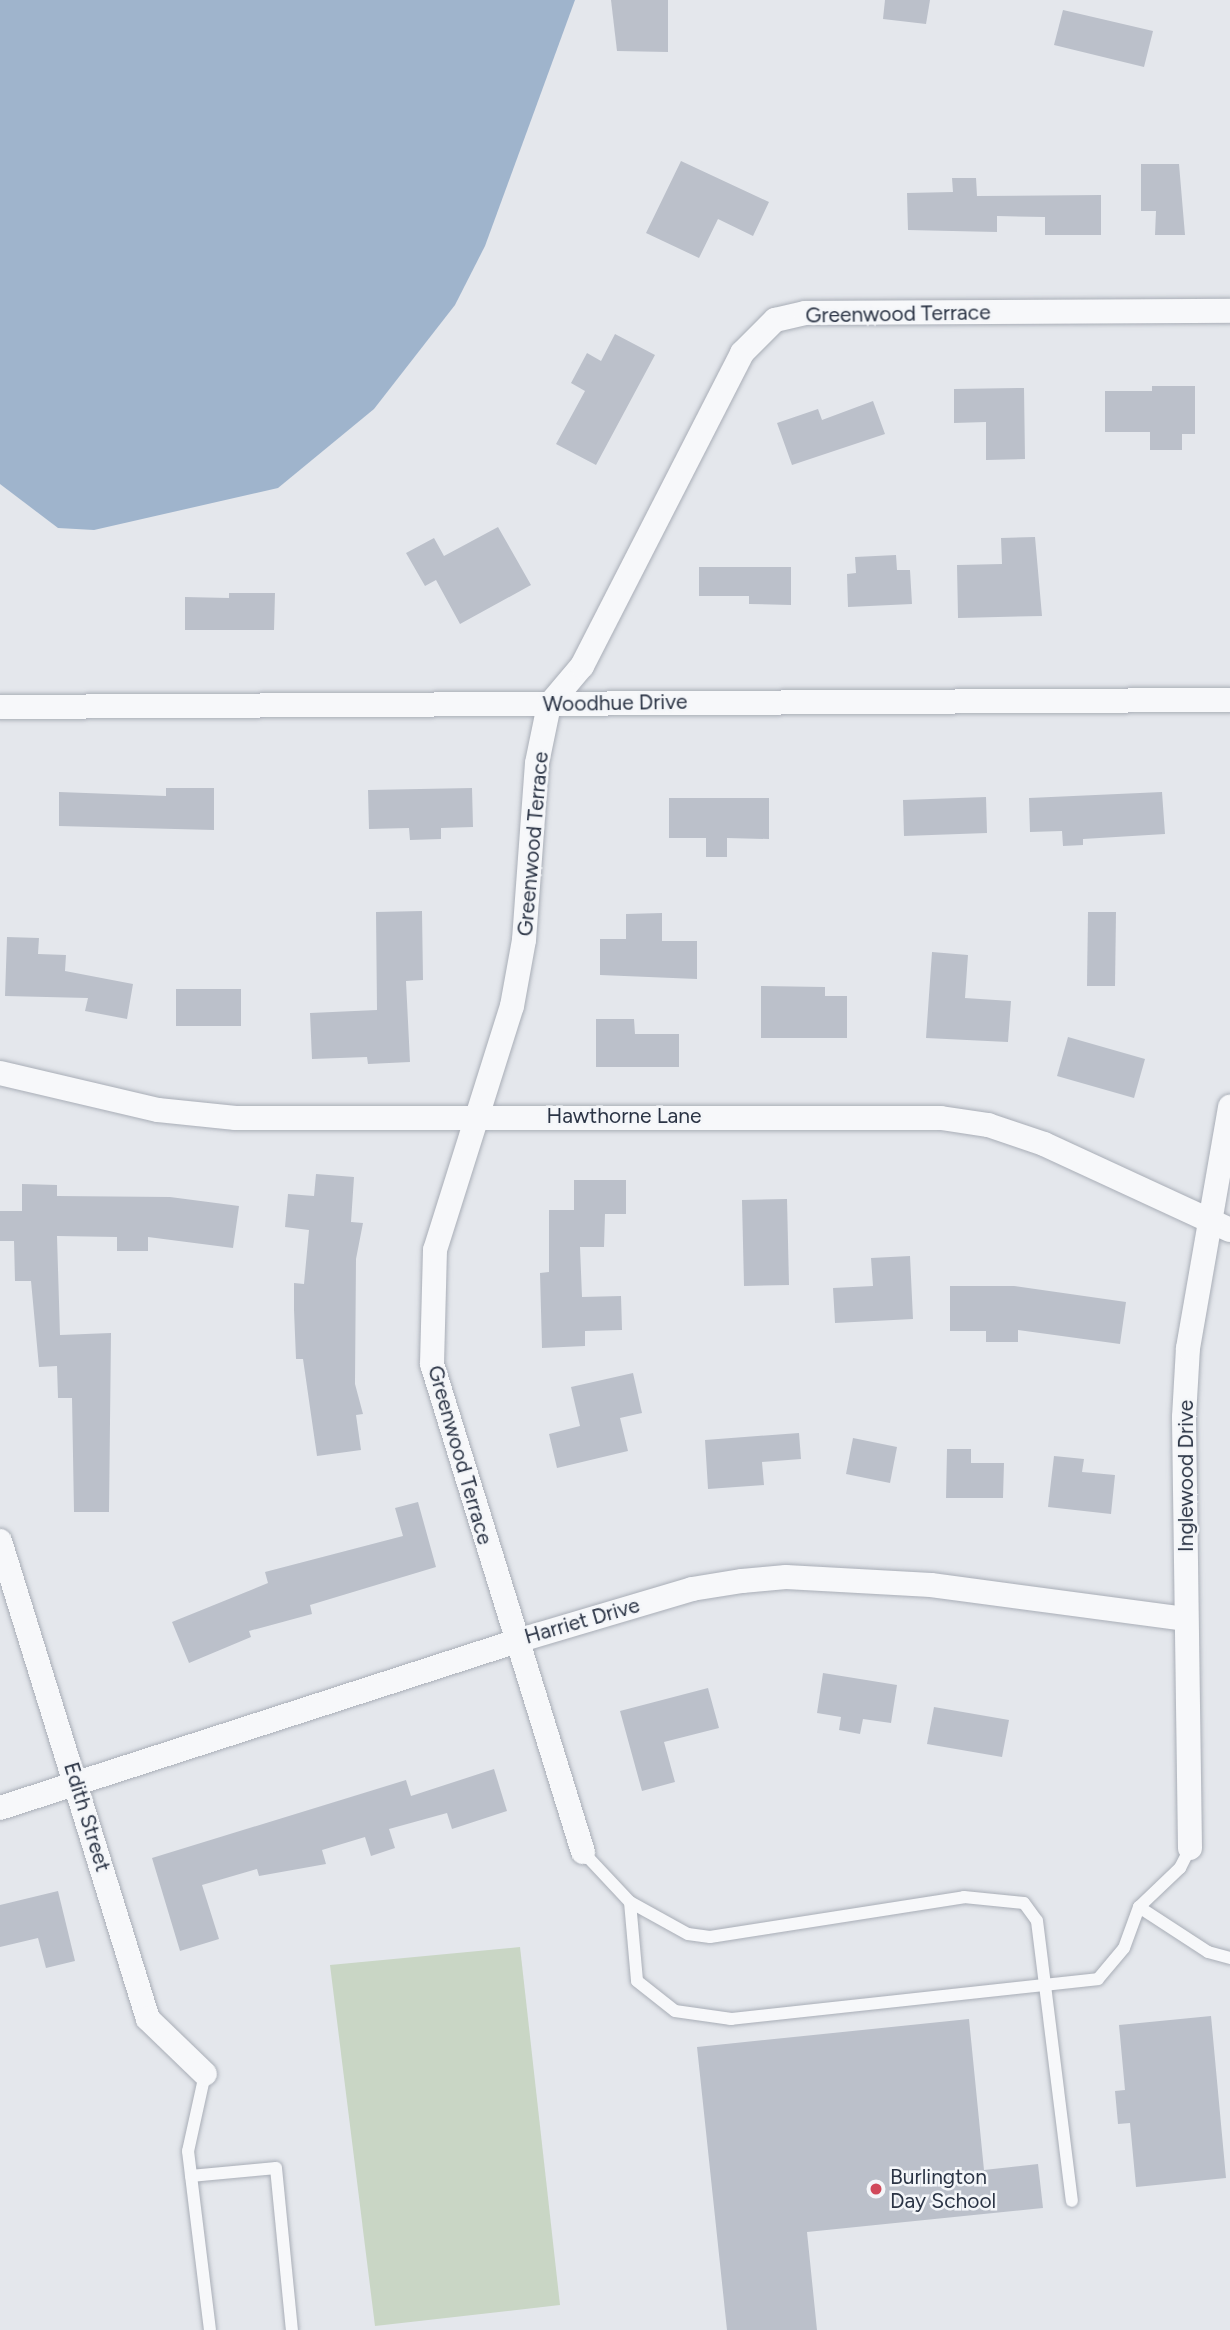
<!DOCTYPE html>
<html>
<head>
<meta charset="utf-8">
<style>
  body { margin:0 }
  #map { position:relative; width:1230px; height:2330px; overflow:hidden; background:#e4e7ec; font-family:Figtree,sans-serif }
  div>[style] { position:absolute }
  .green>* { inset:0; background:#c9d6c5 }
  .water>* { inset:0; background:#9fb4cc }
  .building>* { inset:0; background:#bbc0ca }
  .roads { filter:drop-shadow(0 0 2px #a9aeb7) drop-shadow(0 0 2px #a9aeb7) }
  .lane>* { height:12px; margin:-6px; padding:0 6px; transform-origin:6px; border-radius:6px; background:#f7f8fa }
  .street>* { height:24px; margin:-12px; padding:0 12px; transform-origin:12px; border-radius:12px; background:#f7f8fa }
  .dots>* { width:19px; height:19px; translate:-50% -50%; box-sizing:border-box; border:4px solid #f4f6f9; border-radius:50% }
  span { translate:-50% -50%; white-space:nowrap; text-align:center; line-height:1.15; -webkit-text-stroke:5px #f4f6f9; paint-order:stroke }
  .street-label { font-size:21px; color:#2b3445 }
  .poi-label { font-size:21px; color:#2b3445 }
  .left { translate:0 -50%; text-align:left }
</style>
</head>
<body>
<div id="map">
  <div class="green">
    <div style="clip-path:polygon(520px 1947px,560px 2305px,375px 2326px,330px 1965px)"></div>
  </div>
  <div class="water">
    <div style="clip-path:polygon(0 0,575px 0,485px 246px,455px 305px,374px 409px,278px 488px,94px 530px,58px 528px,0 484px)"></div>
  </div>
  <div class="building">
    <div style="clip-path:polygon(611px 0,668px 0,668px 52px,617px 51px)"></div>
    <div style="clip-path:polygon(885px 0,930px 0,926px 24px,883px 19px)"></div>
    <div style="clip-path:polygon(1063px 10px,1153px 31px,1144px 67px,1054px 45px)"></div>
    <div style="clip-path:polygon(681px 161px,769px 202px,753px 236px,718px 219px,699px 258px,646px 233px)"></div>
    <div style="clip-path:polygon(1141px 164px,1179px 164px,1185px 235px,1155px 235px,1156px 211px,1141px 211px)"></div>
    <div style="clip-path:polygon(952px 178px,976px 178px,977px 196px,1101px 195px,1101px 235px,1045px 235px,1045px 217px,997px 216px,997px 232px,908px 230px,907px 193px,953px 192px)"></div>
    <div style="clip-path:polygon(615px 334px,655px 355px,596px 465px,556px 444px,585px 391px,571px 383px,587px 353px,601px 361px)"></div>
    <div style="clip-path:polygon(1152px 386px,1195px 386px,1195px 434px,1182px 434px,1182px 450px,1150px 450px,1150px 432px,1105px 432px,1105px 391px,1152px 391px)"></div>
    <div style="clip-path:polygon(1024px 388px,1025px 459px,986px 460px,986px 422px,954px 423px,954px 389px)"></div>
    <div style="clip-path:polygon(873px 401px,885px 434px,792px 465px,777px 423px,818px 409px,822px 420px)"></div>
    <div style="clip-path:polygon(498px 527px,531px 585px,460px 624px,436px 580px,425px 586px,406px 553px,434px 538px,444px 556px)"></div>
    <div style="clip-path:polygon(1035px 537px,1042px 616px,958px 618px,957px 565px,1002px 564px,1001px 538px)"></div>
    <div style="clip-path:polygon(896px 555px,897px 570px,910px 570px,912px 604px,848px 607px,847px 574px,856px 573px,855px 557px)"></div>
    <div style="clip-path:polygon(699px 567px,791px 567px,791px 605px,749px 604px,749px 596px,699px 596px)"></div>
    <div style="clip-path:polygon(229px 593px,275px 593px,274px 630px,185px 630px,185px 597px,229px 598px)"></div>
    <div style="clip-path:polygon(166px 788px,214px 788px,214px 830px,59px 826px,59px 792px,166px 796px)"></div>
    <div style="clip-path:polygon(472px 788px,473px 827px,441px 828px,441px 839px,410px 840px,409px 828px,369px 829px,368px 790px)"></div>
    <div style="clip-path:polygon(1162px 792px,1165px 834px,1083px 839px,1083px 845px,1063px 846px,1062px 831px,1030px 832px,1029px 798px)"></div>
    <div style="clip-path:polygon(986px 797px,987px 833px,904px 836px,903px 800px)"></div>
    <div style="clip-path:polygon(669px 798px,769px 798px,769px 839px,727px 838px,727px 857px,706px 857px,706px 838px,669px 838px)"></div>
    <div style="clip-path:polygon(422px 911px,423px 980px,406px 981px,410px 1062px,368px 1064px,367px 1057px,312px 1059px,310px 1013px,377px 1010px,376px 912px)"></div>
    <div style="clip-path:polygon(1088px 912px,1116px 912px,1115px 986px,1087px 986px)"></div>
    <div style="clip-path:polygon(662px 913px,662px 941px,697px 941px,697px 979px,600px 975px,600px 939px,626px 939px,626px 914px)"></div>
    <div style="clip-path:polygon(7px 937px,39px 938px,38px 954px,66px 955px,65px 971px,133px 984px,127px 1019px,85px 1011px,88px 998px,5px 996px)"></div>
    <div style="clip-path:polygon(932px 952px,968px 955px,965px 998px,1011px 1001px,1008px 1042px,926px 1038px)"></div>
    <div style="clip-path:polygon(761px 986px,825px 987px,825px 996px,847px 996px,847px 1038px,761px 1038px)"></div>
    <div style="clip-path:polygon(176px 989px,241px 989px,241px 1026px,176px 1026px)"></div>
    <div style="clip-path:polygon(596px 1019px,634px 1019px,635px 1034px,679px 1034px,679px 1067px,596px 1067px)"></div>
    <div style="clip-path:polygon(1068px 1037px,1145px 1059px,1134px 1098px,1057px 1076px)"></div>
    <div style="clip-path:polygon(316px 1174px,354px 1177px,351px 1222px,363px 1223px,356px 1259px,355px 1384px,363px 1414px,356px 1415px,361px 1450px,317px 1456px,303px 1359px,296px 1359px,294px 1310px,294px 1283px,304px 1284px,309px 1230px,285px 1227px,288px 1194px,314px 1196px)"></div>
    <div style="clip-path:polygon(574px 1180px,626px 1180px,626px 1214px,605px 1214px,604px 1247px,580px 1247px,582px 1297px,621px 1296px,622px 1330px,585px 1331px,585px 1346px,542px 1348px,540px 1273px,549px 1272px,549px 1210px,574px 1210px)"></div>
    <div style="clip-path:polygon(22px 1184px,57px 1185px,57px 1196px,170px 1197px,239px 1206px,233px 1248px,148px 1237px,148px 1251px,117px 1251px,117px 1237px,57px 1236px,60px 1335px,111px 1333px,109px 1512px,74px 1512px,72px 1398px,58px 1398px,57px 1366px,39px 1367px,31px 1281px,15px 1281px,14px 1241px,0 1241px,0 1211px,22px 1211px)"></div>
    <div style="clip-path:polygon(787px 1199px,789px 1285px,744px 1286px,742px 1200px)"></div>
    <div style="clip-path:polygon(910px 1256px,913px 1319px,835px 1323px,833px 1288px,873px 1286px,871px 1258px)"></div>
    <div style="clip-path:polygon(950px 1286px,1014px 1286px,1126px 1302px,1120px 1344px,1018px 1330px,1018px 1342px,986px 1342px,986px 1331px,950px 1331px)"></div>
    <div style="clip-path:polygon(633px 1373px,642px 1413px,620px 1418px,628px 1451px,557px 1468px,549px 1434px,580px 1426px,571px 1387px)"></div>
    <div style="clip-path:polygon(799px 1433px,801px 1459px,762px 1462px,764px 1485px,708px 1489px,705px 1440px)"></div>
    <div style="clip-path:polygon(853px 1438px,897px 1447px,890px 1483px,846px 1474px)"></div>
    <div style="clip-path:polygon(947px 1449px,971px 1449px,971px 1463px,1004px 1463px,1003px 1498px,946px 1498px)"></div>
    <div style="clip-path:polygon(1054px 1456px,1084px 1459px,1082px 1472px,1115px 1475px,1111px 1514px,1048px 1507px)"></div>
    <div style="clip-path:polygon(418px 1502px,436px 1567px,310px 1605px,312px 1614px,249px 1631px,251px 1637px,189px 1663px,172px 1622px,268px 1583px,265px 1572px,403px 1536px,395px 1508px)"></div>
    <div style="clip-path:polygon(823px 1673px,897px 1685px,891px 1723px,863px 1719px,860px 1734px,839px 1730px,841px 1717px,817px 1713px)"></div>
    <div style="clip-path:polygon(708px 1688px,719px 1728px,664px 1742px,675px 1782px,642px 1791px,620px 1711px)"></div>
    <div style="clip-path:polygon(934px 1707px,1009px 1720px,1002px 1757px,927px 1744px)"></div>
    <div style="clip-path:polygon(494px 1769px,507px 1811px,452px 1829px,447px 1813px,389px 1829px,395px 1848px,371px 1856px,365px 1837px,322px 1850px,326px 1864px,259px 1876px,257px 1869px,202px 1885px,219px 1939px,180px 1951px,152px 1858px,406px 1780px,411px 1796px)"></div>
    <div style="clip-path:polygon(58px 1891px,75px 1961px,46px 1968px,38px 1938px,0 1947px,0 1905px)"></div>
    <div style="clip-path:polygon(1211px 2016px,1226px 2178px,1136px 2187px,1130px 2123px,1118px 2124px,1115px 2091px,1125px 2090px,1119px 2025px)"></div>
    <div style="clip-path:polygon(969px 2019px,984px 2170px,1038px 2164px,1043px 2208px,807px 2232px,817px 2330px,727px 2330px,697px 2047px)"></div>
  </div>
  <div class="roads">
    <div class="lane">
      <div style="left:583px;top:1852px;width:69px;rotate:46.8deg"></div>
      <div style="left:630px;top:1902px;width:66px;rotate:28.9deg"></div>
      <div style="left:688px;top:1934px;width:22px;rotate:8deg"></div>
      <div style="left:710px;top:1937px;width:257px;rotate:-8.9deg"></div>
      <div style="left:964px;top:1897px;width:60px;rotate:5.7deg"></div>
      <div style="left:1024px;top:1903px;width:22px;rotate:54deg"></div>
      <div style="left:1037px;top:1921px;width:282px;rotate:82.9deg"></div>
      <div style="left:630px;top:1902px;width:79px;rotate:84.9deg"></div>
      <div style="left:637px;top:1981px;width:48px;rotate:38.3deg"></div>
      <div style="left:675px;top:2011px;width:57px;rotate:8.1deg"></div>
      <div style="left:731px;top:2019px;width:369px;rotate:-6.2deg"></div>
      <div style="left:1098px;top:1979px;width:40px;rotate:-50deg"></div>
      <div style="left:1124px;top:1948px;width:44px;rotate:-69.9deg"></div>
      <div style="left:1139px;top:1907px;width:57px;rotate:-43.6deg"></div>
      <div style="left:1180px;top:1868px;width:22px;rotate:-63deg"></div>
      <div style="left:1139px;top:1907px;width:82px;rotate:33.1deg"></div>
      <div style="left:1208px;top:1952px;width:23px;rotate:15deg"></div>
      <div style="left:205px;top:2074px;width:79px;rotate:102.4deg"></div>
      <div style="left:188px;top:2151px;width:180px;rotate:83deg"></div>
      <div style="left:191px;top:2176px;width:85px;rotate:-5.4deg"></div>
      <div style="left:276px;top:2168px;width:163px;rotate:84.4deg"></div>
    </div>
    <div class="street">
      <div style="left:0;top:707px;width:1230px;rotate:-0.33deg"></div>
      <div style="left:0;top:1073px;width:162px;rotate:13.2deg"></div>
      <div style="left:158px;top:1110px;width:78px;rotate:5.9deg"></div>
      <div style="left:236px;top:1118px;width:705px"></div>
      <div style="left:941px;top:1118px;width:48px;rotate:8.5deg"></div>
      <div style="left:988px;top:1125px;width:59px;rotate:18.7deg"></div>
      <div style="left:1044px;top:1144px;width:205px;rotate:24.8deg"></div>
      <div style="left:0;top:1541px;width:500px;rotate:72.8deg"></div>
      <div style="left:148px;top:2019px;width:79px;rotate:44deg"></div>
      <div style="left:0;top:1808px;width:543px;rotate:-17.9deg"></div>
      <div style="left:517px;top:1641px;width:183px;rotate:-16.5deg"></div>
      <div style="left:692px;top:1589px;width:51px;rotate:-9.1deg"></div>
      <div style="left:742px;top:1581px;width:44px;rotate:-5.2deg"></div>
      <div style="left:786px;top:1577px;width:145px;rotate:3.2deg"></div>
      <div style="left:931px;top:1585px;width:256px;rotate:7.6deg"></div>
      <div style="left:1190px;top:1848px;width:431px;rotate:-90.8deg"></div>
      <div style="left:1184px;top:1417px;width:69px;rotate:-86.7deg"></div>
      <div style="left:1188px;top:1348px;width:245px;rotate:-80.1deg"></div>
      <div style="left:583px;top:1852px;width:511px;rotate:-107.19deg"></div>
      <div style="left:432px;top:1364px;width:114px;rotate:-88.5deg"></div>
      <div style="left:435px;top:1250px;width:256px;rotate:-72.5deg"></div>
      <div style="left:512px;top:1006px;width:67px;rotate:-79.7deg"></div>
      <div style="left:524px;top:940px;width:177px;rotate:-85.8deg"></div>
      <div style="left:537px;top:763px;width:59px;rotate:-78.3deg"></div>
      <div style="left:549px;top:705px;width:51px;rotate:-49.8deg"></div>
      <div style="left:582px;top:666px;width:352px;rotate:-62.9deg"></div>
      <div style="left:742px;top:353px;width:47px;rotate:-45deg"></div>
      <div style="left:775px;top:320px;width:31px;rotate:-13deg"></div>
      <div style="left:805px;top:313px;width:425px;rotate:-0.3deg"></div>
    </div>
  </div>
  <div class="dots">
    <div style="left:876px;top:2189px;background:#d1495b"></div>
  </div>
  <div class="street-label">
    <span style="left:898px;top:314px;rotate:-1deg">Greenwood Terrace</span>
    <span style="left:615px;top:703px;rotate:-1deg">Woodhue Drive</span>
    <span style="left:533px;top:844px;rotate:-85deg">Greenwood Terrace</span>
    <span style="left:624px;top:1116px">Hawthorne Lane</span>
    <span style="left:460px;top:1455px;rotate:74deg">Greenwood Terrace</span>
    <span style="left:1186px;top:1476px;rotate:-90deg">Inglewood Drive</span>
    <span style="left:582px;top:1621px;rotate:-16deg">Harriet Drive</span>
    <span style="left:87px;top:1817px;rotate:73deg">Edith Street</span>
  </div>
  <div class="poi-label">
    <span class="left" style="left:890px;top:2189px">Burlington<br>Day School</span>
  </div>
</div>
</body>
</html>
